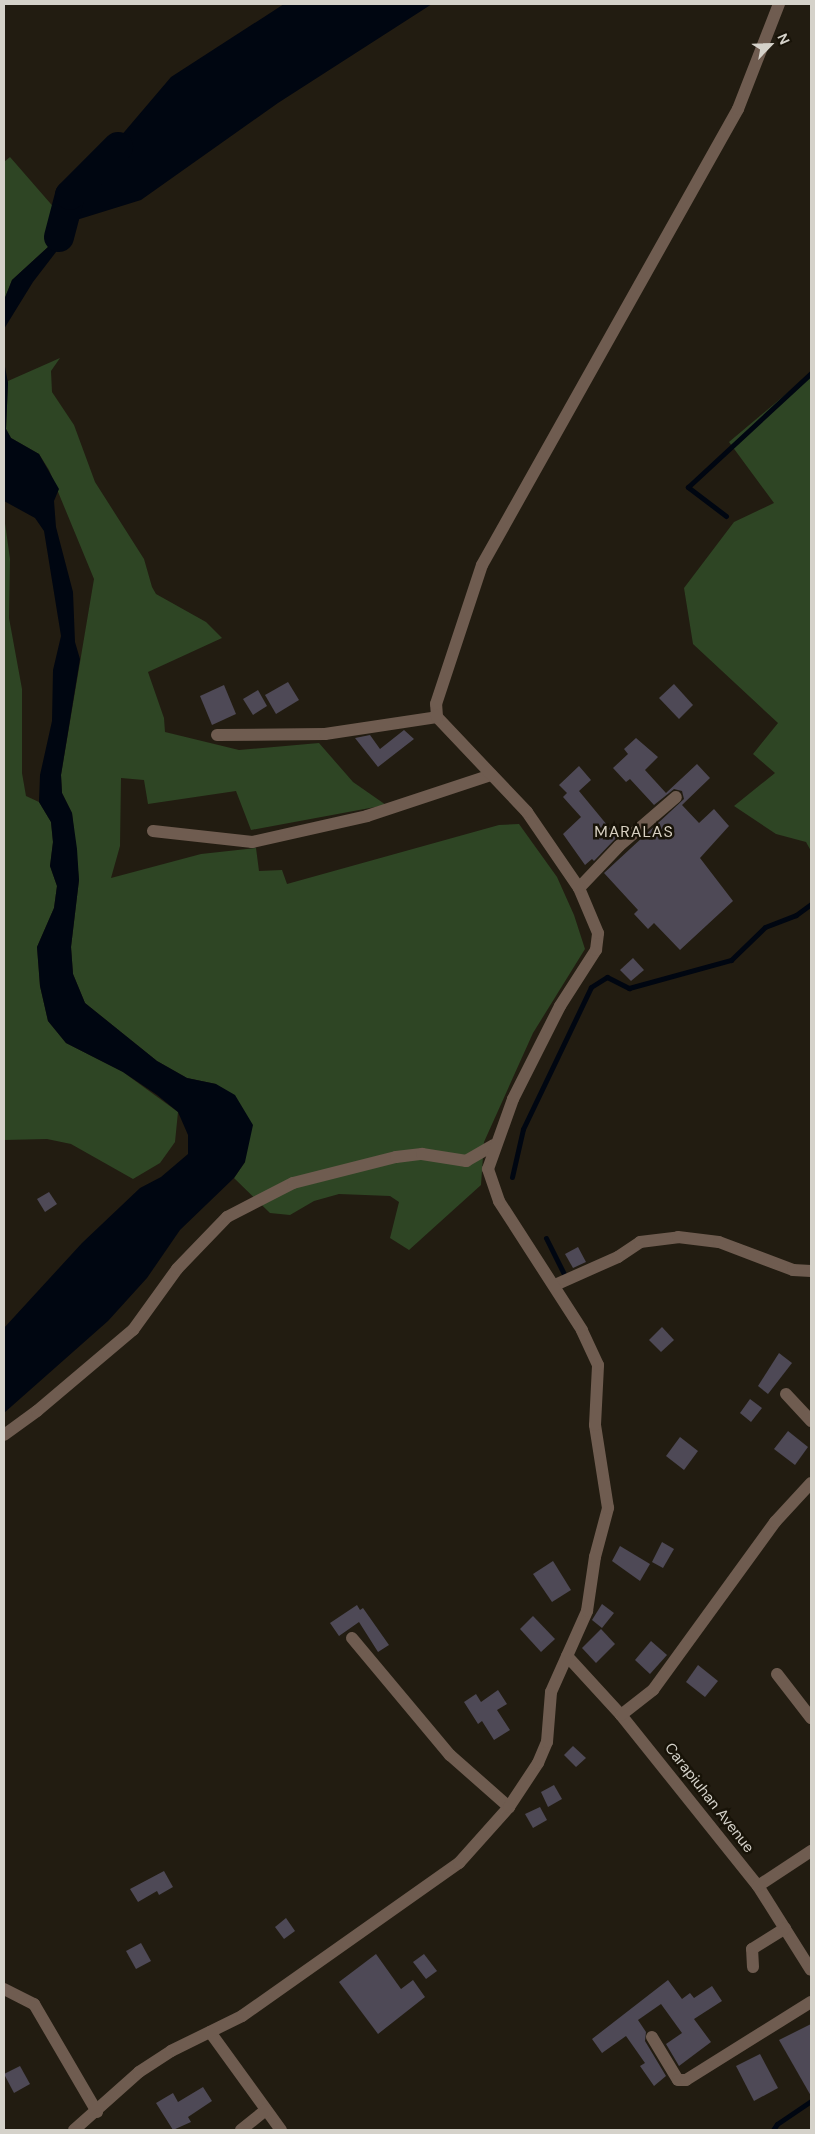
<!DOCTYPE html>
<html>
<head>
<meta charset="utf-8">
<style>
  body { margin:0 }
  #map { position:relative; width:815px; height:2134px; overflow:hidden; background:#221c11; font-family:"DM Sans",sans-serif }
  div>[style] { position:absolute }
  .green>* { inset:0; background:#2e4524 }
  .water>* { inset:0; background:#000611 }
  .stream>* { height:5px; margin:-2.5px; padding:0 2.5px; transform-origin:2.5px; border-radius:2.5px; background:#000611 }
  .river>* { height:30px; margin:-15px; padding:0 15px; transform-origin:15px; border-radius:15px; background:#000611 }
  .building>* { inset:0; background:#4e4956 }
  .minor>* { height:12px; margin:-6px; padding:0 6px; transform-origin:6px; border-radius:6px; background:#6f5c50 }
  span { translate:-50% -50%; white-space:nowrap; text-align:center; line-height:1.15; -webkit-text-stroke:5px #181308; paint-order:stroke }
  .street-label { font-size:15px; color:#d5d2ca }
  .neighbourhood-label { font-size:16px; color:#d8d1c2; letter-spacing:1px }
  .frame { position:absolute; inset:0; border:5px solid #d5d2ca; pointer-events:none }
  .north { position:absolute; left:745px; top:20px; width:50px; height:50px; -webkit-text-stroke:4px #181308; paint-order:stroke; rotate:66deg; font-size:14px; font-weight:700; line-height:20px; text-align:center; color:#d5d2ca }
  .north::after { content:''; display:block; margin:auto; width:18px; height:22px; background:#d5d2ca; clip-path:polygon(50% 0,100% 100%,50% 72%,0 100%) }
</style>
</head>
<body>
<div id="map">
  <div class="green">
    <div style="clip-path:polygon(10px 157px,57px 211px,48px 247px,12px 280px,4px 300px,4px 162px)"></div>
    <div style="clip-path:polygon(60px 358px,51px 371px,52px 392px,74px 425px,95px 482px,144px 559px,152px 587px,156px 594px,206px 622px,222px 638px,148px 672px,164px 718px,165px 732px,239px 750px,319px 743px,353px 782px,386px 805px,251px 830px,236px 791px,148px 804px,144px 780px,121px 778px,120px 846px,111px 878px,201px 854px,256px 848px,259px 871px,282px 870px,287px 884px,499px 825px,519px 824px,557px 877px,574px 915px,585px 949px,533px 1033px,484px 1142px,481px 1185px,409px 1250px,390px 1238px,399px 1202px,390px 1196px,339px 1194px,314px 1201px,290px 1215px,270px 1213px,234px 1178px,245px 1162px,216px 1084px,187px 1078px,157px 1061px,85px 1003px,73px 974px,71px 947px,79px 880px,72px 813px,62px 793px,61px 775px,94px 579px,49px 470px,39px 454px,11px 438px,6px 429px,8px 381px)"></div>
    <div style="clip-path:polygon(811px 373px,811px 851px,806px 842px,776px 834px,734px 806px,775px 773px,753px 754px,778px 723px,693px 644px,684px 588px,734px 522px,774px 503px,729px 442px)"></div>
    <div style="clip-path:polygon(4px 516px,10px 559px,9px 618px,22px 689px,22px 773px,26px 796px,39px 802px,51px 822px,53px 842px,50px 866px,57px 886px,54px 908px,37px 947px,40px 986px,48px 1021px,66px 1043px,123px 1072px,178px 1112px,175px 1142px,160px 1163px,133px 1179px,71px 1144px,47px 1139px,4px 1140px)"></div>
  </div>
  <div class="water">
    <div style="clip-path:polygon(284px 4px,432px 4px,278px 103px,141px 200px,70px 222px,66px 239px,33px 282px,4px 329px,4px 300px,12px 280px,48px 247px,57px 211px,171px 77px)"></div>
    <div style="clip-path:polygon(4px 361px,8px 383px,6px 429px,11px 438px,39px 454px,59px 489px,54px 501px,56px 527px,73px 592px,75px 642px,80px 659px,61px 775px,62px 793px,72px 813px,77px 849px,79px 880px,71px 947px,73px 974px,85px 1003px,157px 1061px,187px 1078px,216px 1084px,235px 1095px,253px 1125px,245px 1162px,234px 1178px,180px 1230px,147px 1278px,108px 1321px,4px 1413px,4px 1328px,82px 1243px,140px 1188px,161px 1177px,188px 1154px,188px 1135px,178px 1112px,157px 1095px,123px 1072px,66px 1043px,48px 1021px,40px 986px,37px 947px,54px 908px,57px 886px,50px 866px,53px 842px,51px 822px,39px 802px,40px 775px,52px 721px,53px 670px,61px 636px,44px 531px,35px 518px,4px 501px)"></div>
  </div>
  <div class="stream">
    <div style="left:726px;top:516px;width:48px;rotate:-142.7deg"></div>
    <div style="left:688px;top:487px;width:168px;rotate:-42.8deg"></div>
    <div style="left:512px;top:1177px;width:49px;rotate:-77.1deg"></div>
    <div style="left:523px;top:1129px;width:157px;rotate:-64.4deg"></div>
    <div style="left:591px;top:987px;width:19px;rotate:-32deg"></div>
    <div style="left:607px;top:977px;width:25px;rotate:27deg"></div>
    <div style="left:629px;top:988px;width:106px;rotate:-15.4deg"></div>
    <div style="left:731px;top:960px;width:47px;rotate:-44.1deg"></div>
    <div style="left:765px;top:927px;width:33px;rotate:-21deg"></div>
    <div style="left:796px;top:915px;width:19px;rotate:-36deg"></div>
    <div style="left:546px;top:1238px;width:40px;rotate:63.4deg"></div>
    <div style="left:773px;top:2130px;width:7px;rotate:-56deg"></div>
    <div style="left:777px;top:2124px;width:41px;rotate:-34.1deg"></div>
  </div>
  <div class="river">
    <div style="left:59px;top:237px;width:43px;rotate:-75.3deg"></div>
    <div style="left:70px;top:195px;width:68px;rotate:-45deg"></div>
  </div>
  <div class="building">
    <div style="clip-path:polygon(288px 682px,299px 700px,276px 714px,265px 695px)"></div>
    <div style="clip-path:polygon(674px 684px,693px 705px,679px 719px,659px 698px)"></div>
    <div style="clip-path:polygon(224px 685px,236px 714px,212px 725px,200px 696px)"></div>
    <div style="clip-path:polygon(258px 690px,267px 706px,253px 715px,243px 699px)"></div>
    <div style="clip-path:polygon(404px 730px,414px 739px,378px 767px,355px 738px,370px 735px,380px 749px)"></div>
    <div style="clip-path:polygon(636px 738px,658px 757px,645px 770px,666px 793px,697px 764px,710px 778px,682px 805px,699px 823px,714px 809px,729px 826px,700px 858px,733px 901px,680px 950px,654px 923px,648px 929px,634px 914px,638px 910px,604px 873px,684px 799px,682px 791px,674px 789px,654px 805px,630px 779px,626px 782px,613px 768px,628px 754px,624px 749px)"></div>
    <div style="clip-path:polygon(579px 766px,591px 780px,579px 791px,617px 837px,594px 861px,592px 859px,585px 865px,563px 834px,581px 817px,563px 797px,567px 793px,559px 785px)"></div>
    <div style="clip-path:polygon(633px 958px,644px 970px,631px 981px,620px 970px)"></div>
    <div style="clip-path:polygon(49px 1192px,57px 1204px,45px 1212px,37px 1199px)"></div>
    <div style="clip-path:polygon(578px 1247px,586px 1262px,573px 1268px,565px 1254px)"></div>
    <div style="clip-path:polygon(662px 1327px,674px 1340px,661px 1352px,649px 1340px)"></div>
    <div style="clip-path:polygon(779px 1353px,792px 1363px,768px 1394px,758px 1386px)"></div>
    <div style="clip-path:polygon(750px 1399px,762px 1408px,751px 1422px,740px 1413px)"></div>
    <div style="clip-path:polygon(788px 1431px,808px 1447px,795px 1465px,774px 1449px)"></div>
    <div style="clip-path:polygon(680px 1437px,698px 1451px,684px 1470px,666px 1456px)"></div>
    <div style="clip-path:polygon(662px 1542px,674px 1549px,663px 1568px,652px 1562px)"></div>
    <div style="clip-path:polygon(620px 1546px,650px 1564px,640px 1581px,612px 1561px)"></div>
    <div style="clip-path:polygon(553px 1561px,571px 1590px,552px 1602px,533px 1574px)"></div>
    <div style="clip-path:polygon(602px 1604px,614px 1613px,602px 1628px,592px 1620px)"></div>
    <div style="clip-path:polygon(357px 1605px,360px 1610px,363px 1608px,389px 1645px,378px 1652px,359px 1622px,339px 1636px,330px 1623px)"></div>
    <div style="clip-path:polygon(533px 1616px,555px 1639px,541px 1652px,520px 1629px)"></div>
    <div style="clip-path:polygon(601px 1629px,615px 1644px,596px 1663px,582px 1648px)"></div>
    <div style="clip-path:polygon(651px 1641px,667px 1655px,650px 1674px,635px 1660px)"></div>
    <div style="clip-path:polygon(698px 1665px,718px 1681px,705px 1697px,686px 1682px)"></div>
    <div style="clip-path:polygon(498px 1690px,507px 1704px,497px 1710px,510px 1730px,494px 1740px,482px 1721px,478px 1724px,464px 1702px,476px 1694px,481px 1702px)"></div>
    <div style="clip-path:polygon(573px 1746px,586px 1758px,576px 1767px,564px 1755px)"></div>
    <div style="clip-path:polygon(554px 1785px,562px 1799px,548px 1807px,541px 1792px)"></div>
    <div style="clip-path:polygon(540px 1807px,547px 1820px,533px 1828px,525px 1814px)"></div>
    <div style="clip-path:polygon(164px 1871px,173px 1887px,159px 1895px,157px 1891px,138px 1902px,130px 1889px)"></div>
    <div style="clip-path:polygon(286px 1918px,295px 1931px,284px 1939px,275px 1927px)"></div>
    <div style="clip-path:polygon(141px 1943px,151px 1961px,136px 1969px,126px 1951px)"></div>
    <div style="clip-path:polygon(376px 1954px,401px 1989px,413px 1980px,425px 1997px,378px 2034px,339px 1982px)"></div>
    <div style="clip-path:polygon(424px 1954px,437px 1971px,426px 1979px,413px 1962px)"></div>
    <div style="clip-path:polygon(668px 1980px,682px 1999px,690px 1993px,694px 1998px,712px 1986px,722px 2001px,694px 2019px,711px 2042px,679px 2066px,666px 2044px,682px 2033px,661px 2004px,638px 2020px,646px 2032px,645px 2041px,666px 2076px,654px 2086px,640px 2066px,645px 2063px,626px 2036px,602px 2053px,592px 2039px)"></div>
    <div style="clip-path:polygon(811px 2024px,811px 2096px,779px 2040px)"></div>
    <div style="clip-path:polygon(760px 2054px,778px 2088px,754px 2101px,736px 2066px)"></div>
    <div style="clip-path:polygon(20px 2066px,30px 2084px,14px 2093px,4px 2074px)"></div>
    <div style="clip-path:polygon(203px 2087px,212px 2101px,188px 2117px,191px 2122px,173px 2130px,156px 2103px,173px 2093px,178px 2102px)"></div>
  </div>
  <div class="minor">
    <div style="left:217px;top:735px;width:108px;rotate:-0.5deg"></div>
    <div style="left:325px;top:734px;width:113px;rotate:-8.6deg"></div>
    <div style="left:153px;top:831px;width:100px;rotate:6.3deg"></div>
    <div style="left:252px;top:842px;width:118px;rotate:-12.7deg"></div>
    <div style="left:367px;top:816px;width:131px;rotate:-18.3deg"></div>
    <div style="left:579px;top:888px;width:58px;rotate:-46.4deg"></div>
    <div style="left:619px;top:846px;width:75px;rotate:-40.7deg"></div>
    <div style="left:555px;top:1285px;width:69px;rotate:-24deg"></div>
    <div style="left:618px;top:1257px;width:27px;rotate:-34deg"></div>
    <div style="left:640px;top:1242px;width:38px;rotate:-7deg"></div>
    <div style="left:678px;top:1237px;width:41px;rotate:7deg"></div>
    <div style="left:719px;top:1242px;width:79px;rotate:20.7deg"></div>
    <div style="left:793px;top:1270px;width:18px;rotate:3deg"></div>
    <div style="left:786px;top:1394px;width:37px;rotate:47deg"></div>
    <div style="left:4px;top:1435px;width:41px;rotate:-36deg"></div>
    <div style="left:37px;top:1411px;width:126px;rotate:-40.2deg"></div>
    <div style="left:133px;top:1330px;width:75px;rotate:-54.2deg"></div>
    <div style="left:177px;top:1269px;width:72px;rotate:-46.1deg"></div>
    <div style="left:227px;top:1217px;width:74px;rotate:-27.3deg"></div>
    <div style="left:293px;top:1183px;width:106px;rotate:-14.2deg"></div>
    <div style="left:396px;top:1157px;width:26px;rotate:-7deg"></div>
    <div style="left:422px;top:1154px;width:45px;rotate:9deg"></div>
    <div style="left:466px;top:1161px;width:32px;rotate:-30deg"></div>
    <div style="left:352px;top:1638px;width:153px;rotate:50.1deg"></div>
    <div style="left:450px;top:1755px;width:79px;rotate:41.4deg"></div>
    <div style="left:567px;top:1656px;width:80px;rotate:47.5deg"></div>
    <div style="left:621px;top:1715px;width:219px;rotate:51.3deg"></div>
    <div style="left:758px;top:1886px;width:99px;rotate:57.8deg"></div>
    <div style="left:777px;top:1674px;width:56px;rotate:52.3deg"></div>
    <div style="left:621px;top:1715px;width:41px;rotate:-38deg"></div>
    <div style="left:653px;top:1690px;width:208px;rotate:-54deg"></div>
    <div style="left:775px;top:1522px;width:53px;rotate:-47.3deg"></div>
    <div style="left:758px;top:1886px;width:64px;rotate:-33.4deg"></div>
    <div style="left:753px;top:1967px;width:18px;rotate:-93deg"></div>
    <div style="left:752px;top:1949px;width:39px;rotate:-32deg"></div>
    <div style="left:4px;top:1989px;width:34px;rotate:27deg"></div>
    <div style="left:34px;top:2004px;width:125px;rotate:59.7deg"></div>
    <div style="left:210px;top:2032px;width:121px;rotate:54.1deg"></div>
    <div style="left:652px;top:2037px;width:50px;rotate:58.8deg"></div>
    <div style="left:678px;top:2080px;width:8px"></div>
    <div style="left:686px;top:2080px;width:147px;rotate:-32deg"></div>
    <div style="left:74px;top:2130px;width:87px;rotate:-41.7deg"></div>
    <div style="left:139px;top:2072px;width:38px;rotate:-33deg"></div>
    <div style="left:171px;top:2051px;width:79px;rotate:-26.2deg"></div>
    <div style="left:242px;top:2016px;width:266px;rotate:-35.2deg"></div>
    <div style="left:459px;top:1863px;width:75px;rotate:-48.2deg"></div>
    <div style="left:509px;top:1807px;width:53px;rotate:-56.6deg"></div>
    <div style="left:538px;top:1763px;width:23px;rotate:-67deg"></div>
    <div style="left:547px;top:1742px;width:50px;rotate:-85.4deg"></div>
    <div style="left:551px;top:1692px;width:89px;rotate:-66deg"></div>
    <div style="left:587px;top:1611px;width:55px;rotate:-81.6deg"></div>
    <div style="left:595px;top:1557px;width:51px;rotate:-75.1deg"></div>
    <div style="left:608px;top:1508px;width:84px;rotate:-98.9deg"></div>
    <div style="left:595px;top:1425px;width:60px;rotate:-87.1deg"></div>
    <div style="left:598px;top:1365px;width:38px;rotate:-115deg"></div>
    <div style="left:582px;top:1330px;width:153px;rotate:-122.8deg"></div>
    <div style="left:499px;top:1201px;width:34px;rotate:-109deg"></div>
    <div style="left:488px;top:1169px;width:74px;rotate:-70.3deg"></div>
    <div style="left:513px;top:1099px;width:104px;rotate:-63.2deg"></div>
    <div style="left:560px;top:1006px;width:67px;rotate:-57.3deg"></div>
    <div style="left:596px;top:950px;width:17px;rotate:-83deg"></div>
    <div style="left:598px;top:933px;width:49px;rotate:-112.9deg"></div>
    <div style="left:579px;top:888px;width:92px;rotate:-124.4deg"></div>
    <div style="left:527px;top:812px;width:131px;rotate:-133.5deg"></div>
    <div style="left:437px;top:717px;width:13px;rotate:-94deg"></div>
    <div style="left:436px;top:704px;width:146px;rotate:-71.7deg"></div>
    <div style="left:482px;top:565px;width:523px;rotate:-60.69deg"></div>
    <div style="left:738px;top:109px;width:113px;rotate:-68.7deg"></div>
    <div style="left:241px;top:2130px;width:32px;rotate:-39deg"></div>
  </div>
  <div class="street-label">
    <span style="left:709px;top:1798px;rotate:52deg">Carapiuhan Avenue</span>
  </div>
  <div class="neighbourhood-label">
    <span style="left:634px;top:832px">MARALAS</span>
  </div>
  <div class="frame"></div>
  <div class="north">N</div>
</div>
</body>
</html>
